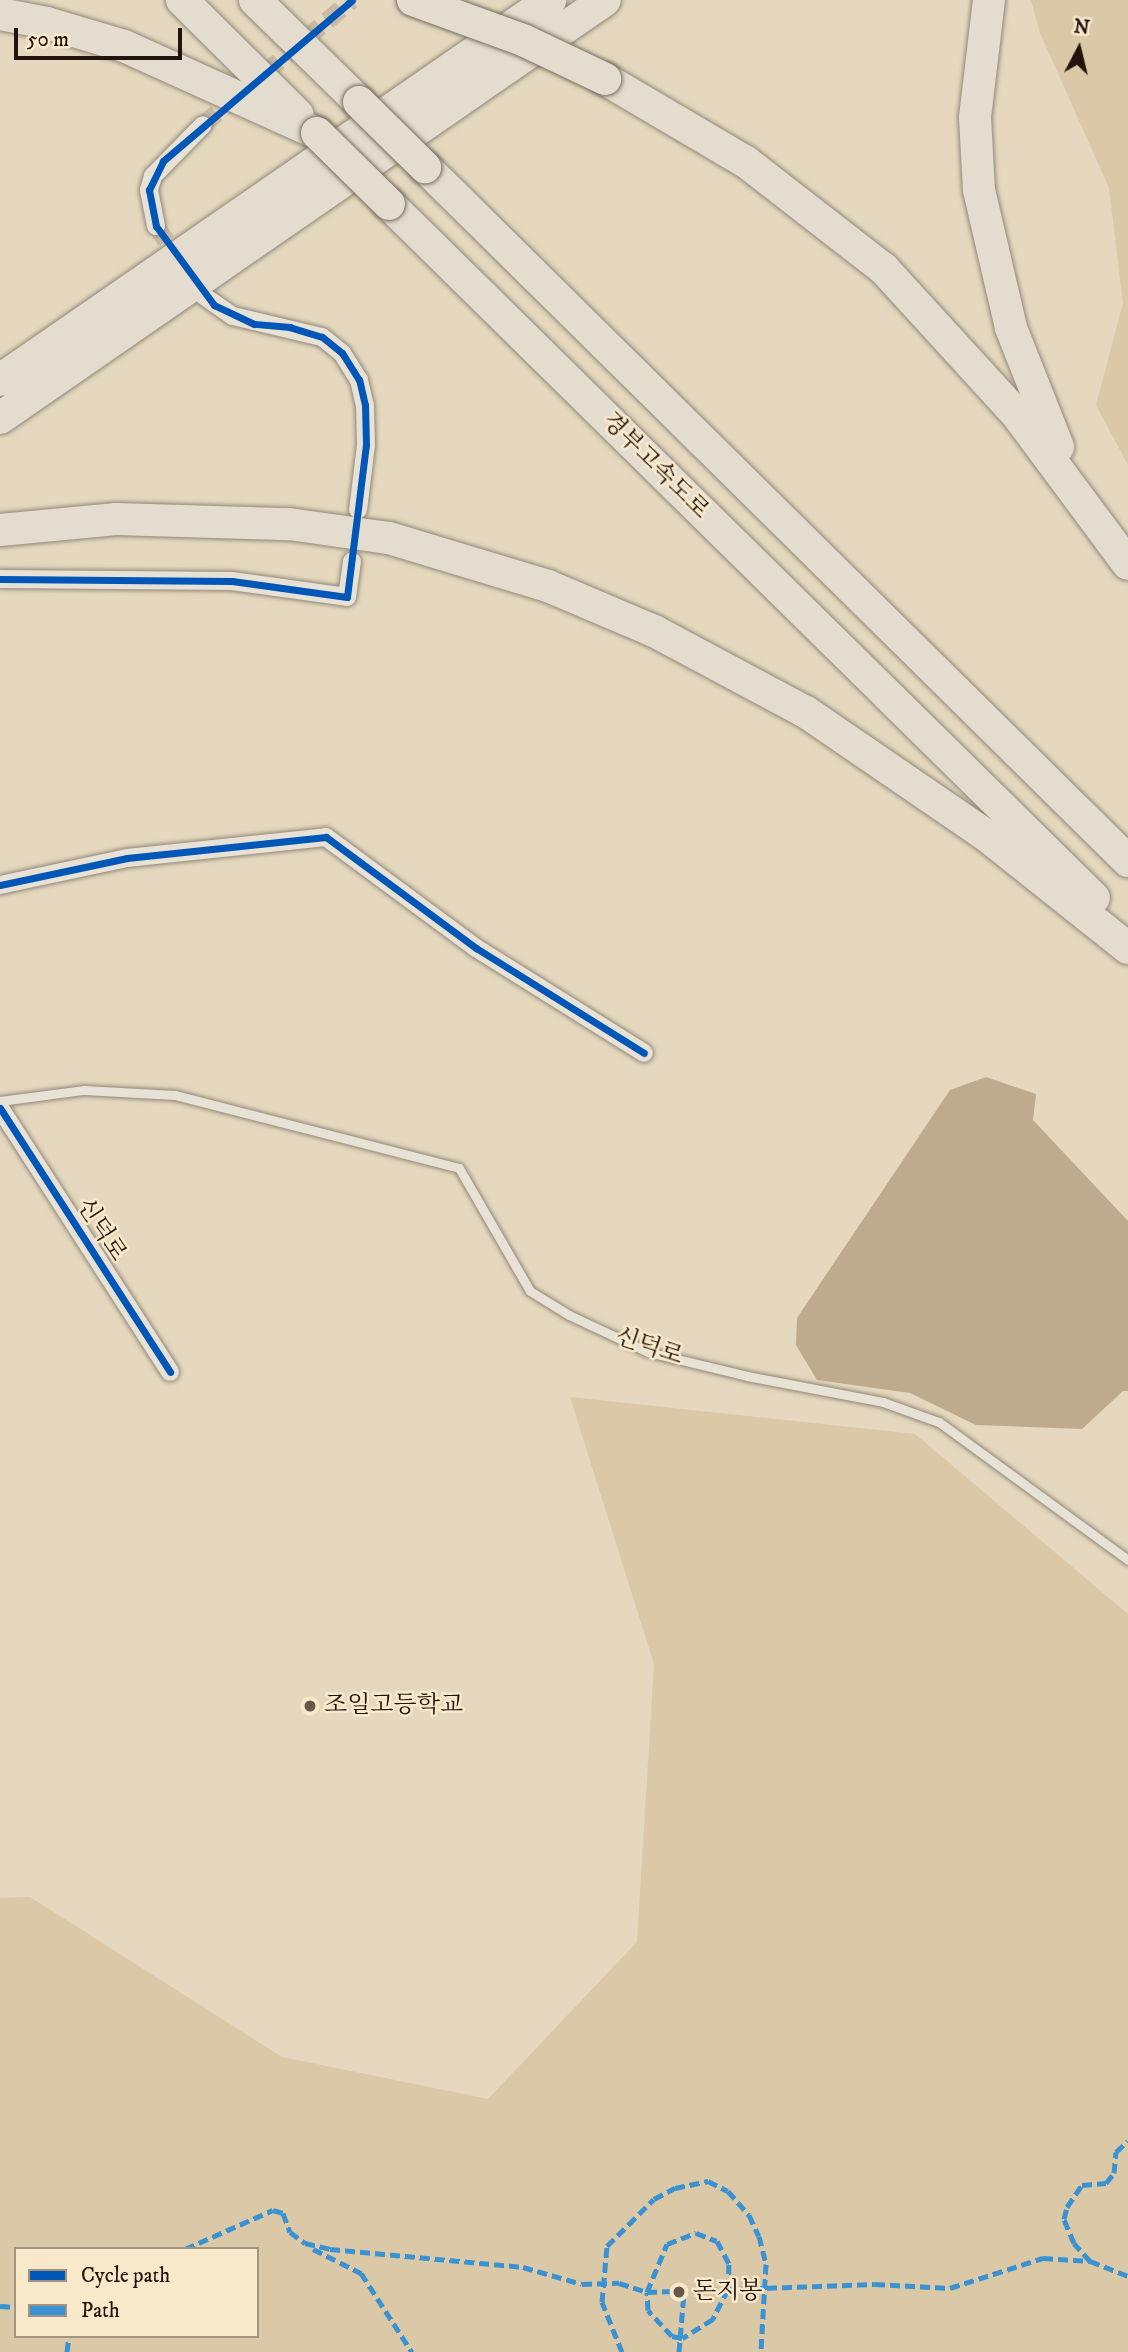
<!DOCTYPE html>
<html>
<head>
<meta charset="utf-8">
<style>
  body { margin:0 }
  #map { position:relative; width:1128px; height:2352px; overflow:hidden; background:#e5d8be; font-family:"IM FELL DW Pica","Noto Serif KR",serif }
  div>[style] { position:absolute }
  .green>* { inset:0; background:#dac8a6 }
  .water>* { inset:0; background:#beab8d }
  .minor-tunnel>* { height:18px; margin-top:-9px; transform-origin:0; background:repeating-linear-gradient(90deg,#c8baa3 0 18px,transparent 0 27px) }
  .roads { filter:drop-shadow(0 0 2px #918879) drop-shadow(0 0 2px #918879) }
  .service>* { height:9px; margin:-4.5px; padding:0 4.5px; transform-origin:4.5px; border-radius:4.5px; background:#e8e2d6 }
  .minor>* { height:18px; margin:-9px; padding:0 9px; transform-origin:9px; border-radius:9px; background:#e8e2d6 }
  .motorway>* { height:32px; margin:-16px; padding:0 16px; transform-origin:16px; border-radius:16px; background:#e4ddcf }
  .bridges { filter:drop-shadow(0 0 2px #766d60) drop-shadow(0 0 2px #766d60) }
  .motorway-bridge>* { height:32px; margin:-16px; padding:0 16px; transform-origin:16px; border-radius:16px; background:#e4ddcf }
  .quiet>* { height:5px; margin-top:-2.5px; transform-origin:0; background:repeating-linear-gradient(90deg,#3b92d2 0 10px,transparent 0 15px) }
  .cycleway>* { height:7px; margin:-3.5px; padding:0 3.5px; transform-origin:3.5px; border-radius:3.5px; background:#0057b8 }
  .dots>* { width:19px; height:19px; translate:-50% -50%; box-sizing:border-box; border:4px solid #f8e9cb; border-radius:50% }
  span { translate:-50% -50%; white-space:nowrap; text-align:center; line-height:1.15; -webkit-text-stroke:5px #f8e9cb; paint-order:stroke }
  .street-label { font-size:24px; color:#24130c }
  .poi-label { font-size:24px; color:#24130c }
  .left { translate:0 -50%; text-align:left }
  .legend { position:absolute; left:14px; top:2247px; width:245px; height:91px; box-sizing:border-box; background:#f8e9cb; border:2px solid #a3937f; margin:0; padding:9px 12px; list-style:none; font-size:21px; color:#24130c }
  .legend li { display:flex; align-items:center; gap:14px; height:35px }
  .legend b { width:35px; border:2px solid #a3937f }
  .north { position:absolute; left:1044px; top:14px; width:70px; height:70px; -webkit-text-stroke:5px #f8e9cb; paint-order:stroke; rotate:7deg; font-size:19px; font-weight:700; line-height:28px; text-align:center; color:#24130c }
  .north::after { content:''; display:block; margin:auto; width:24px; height:32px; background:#24130c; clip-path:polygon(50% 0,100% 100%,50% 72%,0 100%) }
  .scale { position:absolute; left:14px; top:28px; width:168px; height:32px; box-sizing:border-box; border:4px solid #24130c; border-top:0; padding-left:9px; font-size:21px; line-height:24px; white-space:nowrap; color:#24130c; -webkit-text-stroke:5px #f8e9cb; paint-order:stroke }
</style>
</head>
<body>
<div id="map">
  <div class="green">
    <div style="clip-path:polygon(1031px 0,1128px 0,1128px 465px,1096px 405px,1123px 303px,1109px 188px,1040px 33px)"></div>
    <div style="clip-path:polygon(evenodd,570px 1397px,915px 1434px,1128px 1614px,1128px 2352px,0 2352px,0 1898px,30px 1897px,282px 2057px,488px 2099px,637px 1942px,654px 1664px,570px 1397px,16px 2249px,257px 2249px,257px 2336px,16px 2336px,16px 2249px)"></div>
  </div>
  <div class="water">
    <div style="clip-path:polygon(986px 1077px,1036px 1094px,1033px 1120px,1128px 1221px,1128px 1391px,1123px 1391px,1082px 1429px,976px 1425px,910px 1393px,817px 1380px,796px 1345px,797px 1318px,950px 1090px)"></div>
  </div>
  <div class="minor-tunnel">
    <div style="left:203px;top:125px;width:194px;rotate:-40deg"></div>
    <div style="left:156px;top:226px;width:46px;rotate:55.6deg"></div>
  </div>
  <div class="roads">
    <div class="service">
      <div style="left:0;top:1101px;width:85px;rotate:-7.5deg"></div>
      <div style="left:84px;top:1090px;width:91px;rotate:3.1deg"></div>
      <div style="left:175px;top:1095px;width:293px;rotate:14.4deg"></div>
      <div style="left:459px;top:1168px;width:142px;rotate:60deg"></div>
      <div style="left:530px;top:1291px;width:46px;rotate:31.6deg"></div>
      <div style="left:569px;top:1315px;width:87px;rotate:25.1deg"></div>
      <div style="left:648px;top:1352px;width:102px;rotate:13.6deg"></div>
      <div style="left:747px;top:1376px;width:138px;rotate:10.8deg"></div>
      <div style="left:883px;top:1402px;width:59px;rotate:19.7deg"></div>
      <div style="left:939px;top:1422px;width:234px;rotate:36.1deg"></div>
    </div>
    <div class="minor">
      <div style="left:156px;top:226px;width:37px;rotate:-101deg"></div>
      <div style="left:149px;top:190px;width:15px;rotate:-74deg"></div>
      <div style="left:153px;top:176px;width:71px;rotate:-45.6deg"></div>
      <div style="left:204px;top:296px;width:35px;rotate:35deg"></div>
      <div style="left:233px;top:316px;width:91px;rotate:13.3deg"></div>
      <div style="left:322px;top:337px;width:26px;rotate:39deg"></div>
      <div style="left:342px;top:353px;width:32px;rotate:58deg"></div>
      <div style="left:359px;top:380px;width:26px;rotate:77deg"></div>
      <div style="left:365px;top:405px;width:40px;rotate:88.6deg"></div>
      <div style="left:366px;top:445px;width:65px;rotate:97deg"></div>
      <div style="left:0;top:579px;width:232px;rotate:0.5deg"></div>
      <div style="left:232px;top:581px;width:116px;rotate:7.9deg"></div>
      <div style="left:347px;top:597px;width:36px;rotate:-82deg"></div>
      <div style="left:0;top:885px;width:130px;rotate:-12deg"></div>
      <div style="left:127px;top:858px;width:200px;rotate:-6deg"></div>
      <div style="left:326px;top:837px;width:187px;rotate:36.5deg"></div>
      <div style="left:476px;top:948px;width:198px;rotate:32deg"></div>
      <div style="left:0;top:1108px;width:314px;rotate:57.2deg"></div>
    </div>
    <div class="motorway">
      <div style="left:182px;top:0;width:163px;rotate:44.8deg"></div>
      <div style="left:255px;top:0;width:146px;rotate:44.4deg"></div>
      <div style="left:989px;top:0;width:118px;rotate:96.8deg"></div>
      <div style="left:975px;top:117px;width:73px;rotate:86.9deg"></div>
      <div style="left:979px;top:190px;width:142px;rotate:76.9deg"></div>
      <div style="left:1011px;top:328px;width:128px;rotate:68.4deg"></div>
      <div style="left:0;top:14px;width:48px;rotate:10.8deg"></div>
      <div style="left:47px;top:23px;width:80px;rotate:16.6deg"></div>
      <div style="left:124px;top:46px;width:212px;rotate:24.3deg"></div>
      <div style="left:605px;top:79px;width:164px;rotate:30.5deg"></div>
      <div style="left:746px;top:162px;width:175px;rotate:37.8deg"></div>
      <div style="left:884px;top:269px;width:199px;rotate:47.6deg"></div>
      <div style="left:1018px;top:416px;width:184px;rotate:53.4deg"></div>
      <div style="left:425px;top:167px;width:988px;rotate:44.63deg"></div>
      <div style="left:389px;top:204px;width:989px;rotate:44.55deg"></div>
      <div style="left:0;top:380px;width:669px;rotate:-34.64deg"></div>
      <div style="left:0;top:418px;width:735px;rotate:-34.64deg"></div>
      <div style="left:0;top:530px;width:117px;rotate:-5.4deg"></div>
      <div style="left:116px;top:519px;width:173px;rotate:1.7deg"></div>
      <div style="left:289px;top:524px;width:101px;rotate:8deg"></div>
      <div style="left:389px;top:538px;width:166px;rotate:16.8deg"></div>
      <div style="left:548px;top:586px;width:115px;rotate:23deg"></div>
      <div style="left:654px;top:631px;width:172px;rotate:28.1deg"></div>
      <div style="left:806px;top:712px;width:219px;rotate:34.4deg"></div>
      <div style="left:987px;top:836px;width:180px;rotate:38.5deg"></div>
    </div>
  </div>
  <div class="bridges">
    <div class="motorway-bridge">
      <div style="left:413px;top:0;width:117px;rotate:20deg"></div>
      <div style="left:523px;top:40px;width:91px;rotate:25.4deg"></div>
      <div style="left:359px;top:102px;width:93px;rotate:44.6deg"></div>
      <div style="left:317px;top:133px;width:101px;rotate:44.6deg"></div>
    </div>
  </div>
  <div class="quiet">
    <div style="left:696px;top:2233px;width:22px;rotate:21deg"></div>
    <div style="left:717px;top:2241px;width:26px;rotate:62deg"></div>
    <div style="left:729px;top:2264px;width:25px;rotate:92deg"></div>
    <div style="left:728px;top:2289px;width:34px;rotate:117deg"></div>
    <div style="left:713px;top:2319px;width:36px;rotate:148deg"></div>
    <div style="left:682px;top:2338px;width:10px;rotate:-169deg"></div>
    <div style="left:672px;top:2336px;width:35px;rotate:-133deg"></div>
    <div style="left:648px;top:2310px;width:18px;rotate:-93deg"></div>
    <div style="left:647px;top:2292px;width:52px;rotate:-67.4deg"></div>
    <div style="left:667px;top:2244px;width:31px;rotate:-21deg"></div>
    <div style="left:185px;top:2249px;width:96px;rotate:-23.9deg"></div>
    <div style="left:273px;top:2210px;width:10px;rotate:17deg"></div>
    <div style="left:283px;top:2213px;width:20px;rotate:70deg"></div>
    <div style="left:290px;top:2232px;width:19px;rotate:36deg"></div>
    <div style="left:305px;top:2243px;width:26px;rotate:13deg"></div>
    <div style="left:330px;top:2249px;width:194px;rotate:5.3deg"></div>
    <div style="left:523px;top:2267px;width:61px;rotate:16.1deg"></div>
    <div style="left:582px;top:2284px;width:37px;rotate:-2deg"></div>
    <div style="left:619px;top:2283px;width:29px;rotate:18deg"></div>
    <div style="left:647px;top:2292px;width:228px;rotate:-2deg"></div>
    <div style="left:875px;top:2284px;width:75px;rotate:3.1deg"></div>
    <div style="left:950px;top:2288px;width:98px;rotate:-17.9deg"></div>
    <div style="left:1043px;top:2258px;width:47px;rotate:3.7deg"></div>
    <div style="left:1090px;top:2261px;width:41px;rotate:21.5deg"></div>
    <div style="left:313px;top:2249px;width:54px;rotate:26.6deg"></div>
    <div style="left:361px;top:2273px;width:94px;rotate:57.2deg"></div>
    <div style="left:1090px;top:2261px;width:24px;rotate:-132deg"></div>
    <div style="left:1074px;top:2243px;width:26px;rotate:-113deg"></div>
    <div style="left:1064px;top:2219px;width:12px;rotate:-76deg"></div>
    <div style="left:1067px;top:2207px;width:27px;rotate:-56deg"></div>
    <div style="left:1082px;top:2185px;width:24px;rotate:-5deg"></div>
    <div style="left:1106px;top:2183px;width:13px;rotate:-51deg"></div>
    <div style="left:1114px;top:2173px;width:21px;rotate:-85deg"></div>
    <div style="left:1116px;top:2152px;width:16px;rotate:-43deg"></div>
    <div style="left:0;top:2306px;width:16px;rotate:4deg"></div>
    <div style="left:67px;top:2352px;width:16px;rotate:-83deg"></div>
    <div style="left:622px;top:2352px;width:54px;rotate:-111.8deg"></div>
    <div style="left:602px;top:2302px;width:56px;rotate:-84.9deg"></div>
    <div style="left:607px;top:2246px;width:66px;rotate:-45deg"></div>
    <div style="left:654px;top:2199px;width:24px;rotate:-28deg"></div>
    <div style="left:675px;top:2188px;width:34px;rotate:-12deg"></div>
    <div style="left:708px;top:2181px;width:22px;rotate:27deg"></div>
    <div style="left:728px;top:2191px;width:32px;rotate:49deg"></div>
    <div style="left:749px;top:2215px;width:23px;rotate:65deg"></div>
    <div style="left:759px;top:2236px;width:29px;rotate:76deg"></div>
    <div style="left:766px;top:2264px;width:88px;rotate:93.3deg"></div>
    <div style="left:679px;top:2352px;width:60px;rotate:-85.2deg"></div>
  </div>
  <div class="cycleway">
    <div style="left:0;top:579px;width:232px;rotate:0.5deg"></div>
    <div style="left:232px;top:581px;width:116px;rotate:7.9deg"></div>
    <div style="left:347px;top:597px;width:153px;rotate:-82.9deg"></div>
    <div style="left:366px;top:445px;width:40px;rotate:-91.4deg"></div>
    <div style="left:365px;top:405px;width:26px;rotate:-103deg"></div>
    <div style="left:359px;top:380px;width:32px;rotate:-122deg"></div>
    <div style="left:342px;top:353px;width:26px;rotate:-141deg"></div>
    <div style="left:322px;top:337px;width:34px;rotate:-163deg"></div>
    <div style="left:290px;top:327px;width:36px;rotate:-175deg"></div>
    <div style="left:254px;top:324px;width:44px;rotate:-154.6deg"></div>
    <div style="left:214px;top:305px;width:98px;rotate:-126.3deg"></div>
    <div style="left:156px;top:226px;width:37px;rotate:-101deg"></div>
    <div style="left:149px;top:190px;width:32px;rotate:-64deg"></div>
    <div style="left:163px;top:161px;width:248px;rotate:-40.4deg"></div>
    <div style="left:0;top:885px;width:130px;rotate:-12deg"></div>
    <div style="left:127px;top:858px;width:200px;rotate:-6deg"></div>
    <div style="left:326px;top:837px;width:187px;rotate:36.5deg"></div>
    <div style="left:476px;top:948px;width:198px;rotate:32deg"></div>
    <div style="left:0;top:1108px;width:314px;rotate:57.2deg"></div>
  </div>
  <div class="dots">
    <div style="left:310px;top:1706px;background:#68584a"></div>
    <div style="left:679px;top:2292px;background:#68584a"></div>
  </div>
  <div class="street-label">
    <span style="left:655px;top:466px;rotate:45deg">경부고속도로</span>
    <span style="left:101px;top:1230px;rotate:57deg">신덕로</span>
    <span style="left:649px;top:1347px;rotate:19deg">신덕로</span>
  </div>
  <div class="poi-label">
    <span class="left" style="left:324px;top:1706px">조일고등학교</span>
    <span class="left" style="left:693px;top:2292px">돈지봉</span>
  </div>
  <ul class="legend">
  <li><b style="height:9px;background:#0057b8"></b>Cycle path</li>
  <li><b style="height:9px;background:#3b92d2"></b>Path</li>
  </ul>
  <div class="north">N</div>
  <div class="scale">50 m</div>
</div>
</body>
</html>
